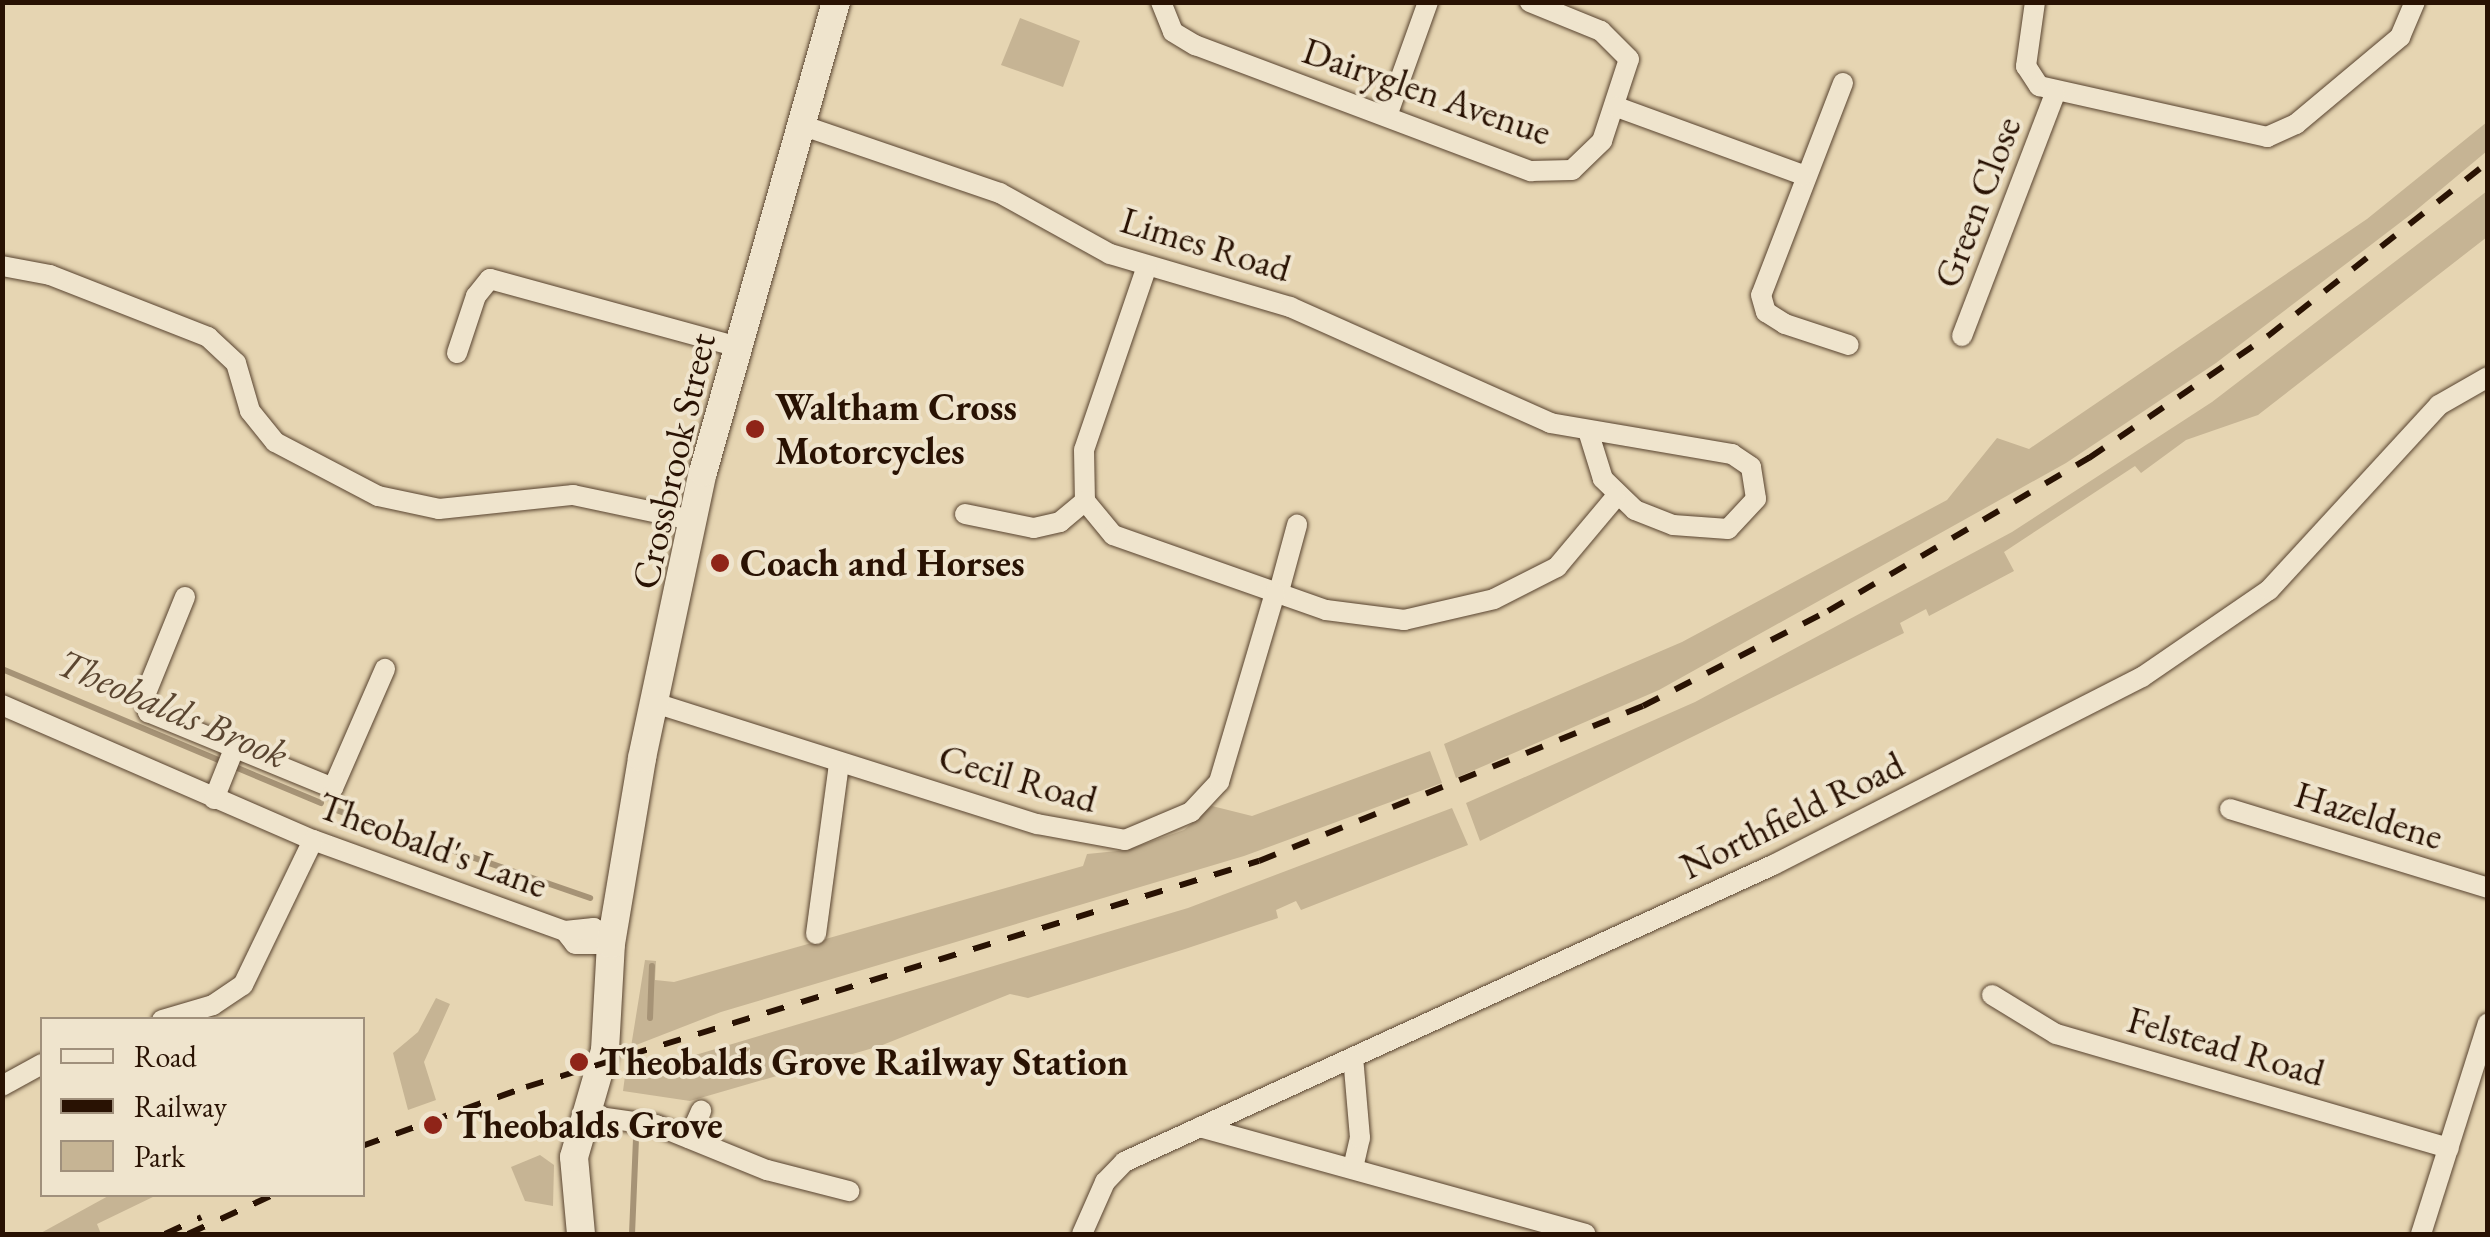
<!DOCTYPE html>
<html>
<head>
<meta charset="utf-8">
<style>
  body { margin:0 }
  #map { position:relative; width:2490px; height:1237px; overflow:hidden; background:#e6d5b2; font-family:"EB Garamond",serif }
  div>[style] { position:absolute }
  .green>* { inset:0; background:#c6b494 }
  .stream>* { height:6px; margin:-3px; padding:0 3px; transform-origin:3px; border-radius:3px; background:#a69376 }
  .roads { filter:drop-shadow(0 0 2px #58432f) drop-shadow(0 0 2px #58432f) }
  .minor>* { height:20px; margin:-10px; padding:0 10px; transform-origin:10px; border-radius:10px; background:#efe4cd }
  .secondary>* { height:28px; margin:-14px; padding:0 14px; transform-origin:14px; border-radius:14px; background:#efe4cd }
  .rail>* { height:6px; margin-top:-3px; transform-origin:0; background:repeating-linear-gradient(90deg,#291203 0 18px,transparent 0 36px) }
  .dots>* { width:28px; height:28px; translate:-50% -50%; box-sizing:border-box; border:5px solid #efe4cd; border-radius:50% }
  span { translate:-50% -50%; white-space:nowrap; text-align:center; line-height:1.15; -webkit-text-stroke:8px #efe4cd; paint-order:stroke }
  .street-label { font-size:38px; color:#291203 }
  .poi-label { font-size:38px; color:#291203; font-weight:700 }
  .left { translate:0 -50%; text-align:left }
  .water-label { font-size:40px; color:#5b4631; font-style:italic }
  .frame { position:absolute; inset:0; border:5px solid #291203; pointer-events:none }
  .legend { position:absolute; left:40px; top:1017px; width:325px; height:180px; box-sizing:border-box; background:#efe4cd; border:2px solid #a0907c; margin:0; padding:12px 18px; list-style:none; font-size:30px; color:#291203 }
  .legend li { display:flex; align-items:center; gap:20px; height:50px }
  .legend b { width:50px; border:2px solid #a0907c }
</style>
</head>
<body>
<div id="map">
  <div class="green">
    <div style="clip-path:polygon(1020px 18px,1080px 41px,1063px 87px,1001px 65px)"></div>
    <div style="clip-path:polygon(2487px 122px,2487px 151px,2414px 212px,2216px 363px,2066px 463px,1659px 690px,1456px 778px,1444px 744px,1682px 642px,1947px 500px,1997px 438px,2029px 449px,2367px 219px)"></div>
    <div style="clip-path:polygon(2487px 191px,2487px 237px,2258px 415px,2186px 440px,2141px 473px,2135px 466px,2004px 552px,2014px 571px,1929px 616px,1926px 609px,1900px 623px,1904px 633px,1480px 841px,1466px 803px,1695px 702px,2012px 532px,2212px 402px)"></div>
    <div style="clip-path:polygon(1430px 751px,1442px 783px,1244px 856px,721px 1012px,631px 1047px,645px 960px,656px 961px,655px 980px,674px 982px,1083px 866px,1087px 854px,1127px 850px,1184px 830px,1212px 806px,1252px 816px)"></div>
    <div style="clip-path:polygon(1452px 808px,1468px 845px,1301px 910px,1296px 901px,1276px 910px,1278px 918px,1185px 949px,1028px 998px,1010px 994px,880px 1046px,690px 1101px,623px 1091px,625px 1076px,1188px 908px)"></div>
    <div style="clip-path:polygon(436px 998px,450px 1004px,424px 1062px,436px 1100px,408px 1110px,393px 1053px,418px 1032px)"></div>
    <div style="clip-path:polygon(540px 1155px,554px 1165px,553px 1206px,525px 1201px,511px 1167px)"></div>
    <div style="clip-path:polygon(110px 1195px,157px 1195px,97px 1224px,101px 1234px,39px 1234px)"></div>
  </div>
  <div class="stream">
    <div style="left:2px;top:669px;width:346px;rotate:22.8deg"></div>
    <div style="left:336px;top:810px;width:269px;rotate:19.1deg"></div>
    <div style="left:650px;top:1018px;width:52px;rotate:-87.8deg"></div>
    <div style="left:632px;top:1234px;width:97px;rotate:-87.6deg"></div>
  </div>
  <div class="roads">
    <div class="minor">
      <div style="left:1161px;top:2px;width:32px;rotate:68deg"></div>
      <div style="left:1173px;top:32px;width:26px;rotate:31deg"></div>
      <div style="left:1195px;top:45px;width:359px;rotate:20.6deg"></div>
      <div style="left:1531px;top:171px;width:41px;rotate:-1.4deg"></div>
      <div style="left:1572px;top:170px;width:42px;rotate:-44deg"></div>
      <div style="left:1602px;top:141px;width:86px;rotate:-71.8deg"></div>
      <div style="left:1629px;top:59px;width:40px;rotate:-135deg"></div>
      <div style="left:1601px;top:31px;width:77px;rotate:-157.8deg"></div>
      <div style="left:2035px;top:2px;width:65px;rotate:98deg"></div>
      <div style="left:2026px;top:66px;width:24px;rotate:57deg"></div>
      <div style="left:2039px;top:86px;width:234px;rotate:12.6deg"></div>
      <div style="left:2267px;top:137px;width:32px;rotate:-24deg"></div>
      <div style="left:2296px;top:124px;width:136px;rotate:-39.9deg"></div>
      <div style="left:2400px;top:37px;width:38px;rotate:-67deg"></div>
      <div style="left:1843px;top:83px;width:227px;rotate:111.1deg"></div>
      <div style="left:1761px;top:295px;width:18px;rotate:74deg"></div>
      <div style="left:1766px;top:312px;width:22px;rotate:32deg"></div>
      <div style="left:1785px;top:324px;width:67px;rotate:18.2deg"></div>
      <div style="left:1617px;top:107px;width:198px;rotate:20.1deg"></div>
      <div style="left:1387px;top:116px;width:121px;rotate:-70.2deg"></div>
      <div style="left:801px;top:125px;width:210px;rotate:18.9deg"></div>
      <div style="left:1000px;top:193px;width:126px;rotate:29deg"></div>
      <div style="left:1110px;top:254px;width:188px;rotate:16.4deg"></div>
      <div style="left:1290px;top:307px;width:285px;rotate:24deg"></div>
      <div style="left:1550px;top:423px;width:185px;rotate:9.7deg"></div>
      <div style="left:1732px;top:454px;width:23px;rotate:34deg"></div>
      <div style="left:1751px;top:467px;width:32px;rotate:81deg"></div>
      <div style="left:1756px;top:499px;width:41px;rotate:133deg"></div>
      <div style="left:1728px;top:529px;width:55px;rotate:-175.8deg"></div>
      <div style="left:1673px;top:525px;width:41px;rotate:-158.5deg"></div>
      <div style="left:1635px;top:510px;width:45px;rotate:-135.9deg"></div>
      <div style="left:1603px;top:479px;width:47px;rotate:-107.3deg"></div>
      <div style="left:2px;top:266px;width:49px;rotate:10.6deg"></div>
      <div style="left:50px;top:275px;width:170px;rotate:21.4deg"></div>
      <div style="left:208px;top:337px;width:38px;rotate:43deg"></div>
      <div style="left:236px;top:363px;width:50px;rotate:73.7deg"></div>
      <div style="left:250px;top:411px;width:40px;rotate:51deg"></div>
      <div style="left:275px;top:442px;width:116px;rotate:27.7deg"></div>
      <div style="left:378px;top:496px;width:62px;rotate:12deg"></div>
      <div style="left:439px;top:509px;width:135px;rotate:-6deg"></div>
      <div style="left:573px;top:495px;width:122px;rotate:11.9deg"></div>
      <div style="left:1147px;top:266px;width:194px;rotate:108.9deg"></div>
      <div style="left:1084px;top:450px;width:51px;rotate:88.9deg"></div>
      <div style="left:1085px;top:501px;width:44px;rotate:50.5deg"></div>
      <div style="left:1113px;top:535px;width:226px;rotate:19.4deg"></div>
      <div style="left:1326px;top:610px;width:79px;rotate:7.3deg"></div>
      <div style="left:1404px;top:620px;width:92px;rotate:-13.1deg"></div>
      <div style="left:1494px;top:599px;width:71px;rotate:-26.9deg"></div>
      <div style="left:1557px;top:567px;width:90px;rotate:-50deg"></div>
      <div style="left:1962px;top:336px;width:259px;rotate:-69deg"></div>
      <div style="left:457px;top:353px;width:60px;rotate:-71.6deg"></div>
      <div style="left:476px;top:296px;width:22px;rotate:-51deg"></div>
      <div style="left:490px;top:279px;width:257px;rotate:15.3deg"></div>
      <div style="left:965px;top:514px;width:70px;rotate:11.5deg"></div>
      <div style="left:1034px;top:528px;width:27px;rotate:-13deg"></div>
      <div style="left:1060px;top:522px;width:33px;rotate:-40deg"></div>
      <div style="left:1278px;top:595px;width:73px;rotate:-74.8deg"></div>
      <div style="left:185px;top:597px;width:109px;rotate:112.1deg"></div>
      <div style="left:144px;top:698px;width:15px;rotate:74deg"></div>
      <div style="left:148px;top:712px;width:200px;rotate:22.3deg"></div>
      <div style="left:333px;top:788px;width:130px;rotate:-66.4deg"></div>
      <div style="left:655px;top:703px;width:401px;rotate:17.6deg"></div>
      <div style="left:1037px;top:824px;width:89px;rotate:10.3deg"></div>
      <div style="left:1125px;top:840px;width:72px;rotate:-23deg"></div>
      <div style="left:1191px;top:812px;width:41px;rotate:-47deg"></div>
      <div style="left:1219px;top:782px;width:197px;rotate:-73.5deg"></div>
      <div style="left:2px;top:705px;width:339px;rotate:23.5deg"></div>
      <div style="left:313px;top:840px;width:268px;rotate:19.9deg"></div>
      <div style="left:565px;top:931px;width:16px;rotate:52deg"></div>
      <div style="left:575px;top:944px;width:36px"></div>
      <div style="left:214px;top:799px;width:54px;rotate:-68.2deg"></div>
      <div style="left:2230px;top:809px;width:270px;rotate:17deg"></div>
      <div style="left:565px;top:931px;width:29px;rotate:-6deg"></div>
      <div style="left:594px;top:928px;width:23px;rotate:43deg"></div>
      <div style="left:816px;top:934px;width:173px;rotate:-82.3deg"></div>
      <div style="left:1992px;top:995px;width:75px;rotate:31.4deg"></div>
      <div style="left:2056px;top:1034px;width:409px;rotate:16.2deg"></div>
      <div style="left:162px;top:1020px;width:53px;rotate:-16.4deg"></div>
      <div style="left:213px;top:1005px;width:36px;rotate:-34deg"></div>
      <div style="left:243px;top:985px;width:161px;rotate:-64.2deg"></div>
      <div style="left:2px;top:1086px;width:46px;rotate:-28.8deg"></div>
      <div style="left:592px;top:1116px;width:65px;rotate:8deg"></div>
      <div style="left:656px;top:1125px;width:120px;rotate:22.1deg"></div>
      <div style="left:767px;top:1170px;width:85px;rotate:14.4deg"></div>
      <div style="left:1200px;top:1127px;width:400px;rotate:15.5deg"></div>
      <div style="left:689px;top:1138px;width:30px;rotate:-66deg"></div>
      <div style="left:1353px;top:1168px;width:31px;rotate:-77deg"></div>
      <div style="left:1360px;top:1138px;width:81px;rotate:-94.9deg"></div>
      <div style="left:1082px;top:1234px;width:57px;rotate:-66.1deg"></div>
      <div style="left:1105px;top:1182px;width:28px;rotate:-46deg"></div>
      <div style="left:1124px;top:1162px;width:714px;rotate:-24.59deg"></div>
      <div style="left:1773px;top:865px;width:414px;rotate:-27deg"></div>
      <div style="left:2142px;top:677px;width:154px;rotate:-34.4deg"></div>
      <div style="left:2269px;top:590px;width:251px;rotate:-47.4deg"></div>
      <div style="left:2439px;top:405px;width:56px;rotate:-29.7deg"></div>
      <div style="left:2421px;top:1234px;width:221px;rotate:-72.4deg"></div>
    </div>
    <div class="secondary">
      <div style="left:581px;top:1234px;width:77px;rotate:-95.2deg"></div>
      <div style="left:574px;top:1157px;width:111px;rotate:-73.8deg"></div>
      <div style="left:605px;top:1050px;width:106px;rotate:-86.8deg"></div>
      <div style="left:611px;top:944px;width:189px;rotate:-80.5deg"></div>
      <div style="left:642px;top:758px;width:292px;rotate:-78deg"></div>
      <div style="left:703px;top:472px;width:488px;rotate:-74.2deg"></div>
    </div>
  </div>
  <div class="rail">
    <div style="left:362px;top:1146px;width:174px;rotate:-19.8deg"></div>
    <div style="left:526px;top:1087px;width:767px;rotate:-17.14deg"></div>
    <div style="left:1259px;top:861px;width:414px;rotate:-22deg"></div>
    <div style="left:1643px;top:706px;width:208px;rotate:-27.2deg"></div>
    <div style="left:1828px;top:611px;width:303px;rotate:-30.4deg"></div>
    <div style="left:2089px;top:458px;width:217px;rotate:-34.3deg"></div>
    <div style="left:2268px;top:336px;width:280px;rotate:-38.3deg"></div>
    <div style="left:165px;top:1234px;width:40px;rotate:-25deg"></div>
    <div style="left:188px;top:1234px;width:96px;rotate:-24.7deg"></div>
  </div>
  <div class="dots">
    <div style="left:755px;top:429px;background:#8f2418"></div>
    <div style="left:720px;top:563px;background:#8f2418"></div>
    <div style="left:579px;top:1062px;background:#8f2418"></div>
    <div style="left:433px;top:1125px;background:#8f2418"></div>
  </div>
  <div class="street-label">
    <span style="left:1427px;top:91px;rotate:19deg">Dairyglen Avenue</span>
    <span style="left:1977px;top:202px;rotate:-69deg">Green Close</span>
    <span style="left:1206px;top:244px;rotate:17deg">Limes Road</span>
    <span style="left:673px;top:461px;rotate:-77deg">Crossbrook Street</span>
    <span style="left:1018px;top:778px;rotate:16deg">Cecil Road</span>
    <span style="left:1792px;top:815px;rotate:-26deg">Northfield Road</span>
    <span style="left:2369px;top:815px;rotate:17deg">Hazeldene</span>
    <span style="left:433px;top:845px;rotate:20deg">Theobald's Lane</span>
    <span style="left:2226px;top:1046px;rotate:16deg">Felstead Road</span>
  </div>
  <div class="poi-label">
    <span class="left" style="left:775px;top:429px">Waltham Cross<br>Motorcycles</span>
    <span class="left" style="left:740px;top:563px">Coach and Horses</span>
    <span class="left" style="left:599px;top:1062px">Theobalds Grove Railway Station</span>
    <span class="left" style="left:456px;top:1125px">Theobalds Grove</span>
  </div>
  <div class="water-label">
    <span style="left:173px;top:708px;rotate:23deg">Theobalds Brook</span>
  </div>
  <div class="frame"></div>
  <ul class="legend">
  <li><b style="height:12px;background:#efe4cd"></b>Road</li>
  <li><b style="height:12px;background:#291203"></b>Railway</li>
  <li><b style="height:28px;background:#c6b494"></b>Park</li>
  </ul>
</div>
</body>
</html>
